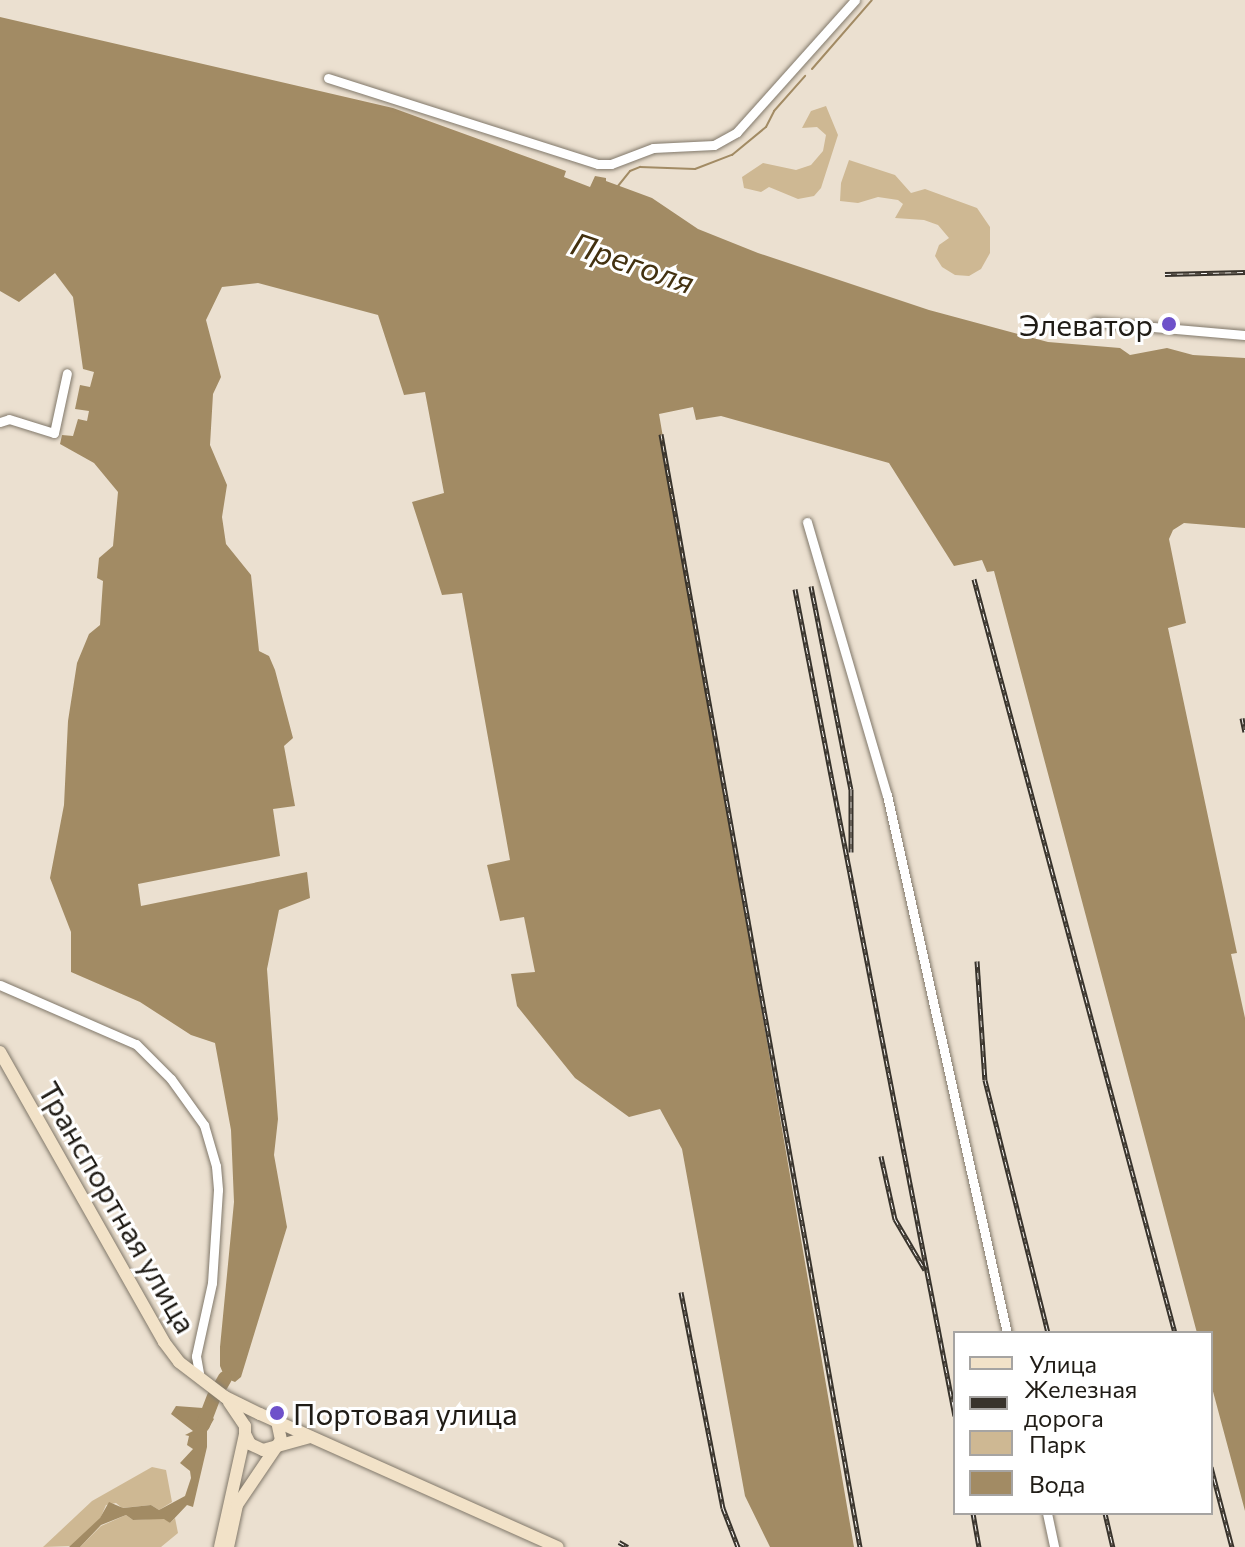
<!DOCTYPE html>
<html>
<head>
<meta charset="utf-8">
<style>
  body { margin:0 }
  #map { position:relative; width:1245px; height:1547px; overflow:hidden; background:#ebe0d0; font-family:Commissioner,sans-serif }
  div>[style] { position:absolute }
  .green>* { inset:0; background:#ceb893 }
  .water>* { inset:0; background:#a28b64 }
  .stream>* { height:2px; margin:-1px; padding:0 1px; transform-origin:1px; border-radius:1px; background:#a28b64 }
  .river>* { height:14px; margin:-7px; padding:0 7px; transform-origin:7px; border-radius:7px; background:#a28b64 }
  .roads { filter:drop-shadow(0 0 2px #81786a) drop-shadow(0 0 2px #81786a) }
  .street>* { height:9px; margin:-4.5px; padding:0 4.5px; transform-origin:4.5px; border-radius:4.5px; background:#fff }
  .secondary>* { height:12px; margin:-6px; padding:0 6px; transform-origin:6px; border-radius:6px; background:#f2e2c8 }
  .rail>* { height:5px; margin-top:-2.5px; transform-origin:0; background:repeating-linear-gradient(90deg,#fff 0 6px,#38332c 0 12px); box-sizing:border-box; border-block:2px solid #38332c }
  .dots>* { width:22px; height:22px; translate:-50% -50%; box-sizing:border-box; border:4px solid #fff; border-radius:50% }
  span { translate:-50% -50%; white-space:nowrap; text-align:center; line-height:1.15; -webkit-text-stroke:6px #fff; paint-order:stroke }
  .poi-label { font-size:30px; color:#201c16 }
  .right { translate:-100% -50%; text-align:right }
  .left { translate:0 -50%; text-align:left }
  .street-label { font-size:30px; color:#201c16 }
  .water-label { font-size:32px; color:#433110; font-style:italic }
  .legend { position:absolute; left:953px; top:1331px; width:260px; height:184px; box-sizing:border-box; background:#fff; border:2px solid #a6a4a2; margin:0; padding:10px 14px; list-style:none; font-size:24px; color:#201c16 }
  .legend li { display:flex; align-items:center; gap:16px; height:40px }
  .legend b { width:40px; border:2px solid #a6a4a2 }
</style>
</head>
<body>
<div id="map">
  <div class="green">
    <div style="clip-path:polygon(826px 106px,838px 135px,821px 188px,814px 196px,798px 199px,769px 187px,761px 192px,744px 188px,742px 177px,763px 163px,796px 170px,811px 165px,823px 151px,826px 135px,817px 127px,802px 128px,811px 111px)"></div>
    <div style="clip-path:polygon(849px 160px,895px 175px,911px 193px,925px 189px,977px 208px,990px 227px,990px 253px,981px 269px,969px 276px,955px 275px,942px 267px,935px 256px,939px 245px,949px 238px,938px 225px,924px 220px,895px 218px,903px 204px,898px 200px,878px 197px,858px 203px,840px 201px,841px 183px)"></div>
    <div style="clip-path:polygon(152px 1467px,166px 1470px,172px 1502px,159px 1510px,151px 1505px,122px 1508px,116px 1503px,106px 1505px,100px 1519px,71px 1546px,43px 1547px,92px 1501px)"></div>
    <div style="clip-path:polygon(126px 1515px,133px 1520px,165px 1518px,170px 1523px,175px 1518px,178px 1533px,161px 1547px,80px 1547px,101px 1526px)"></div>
  </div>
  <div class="water">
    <div style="clip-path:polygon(0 17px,393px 108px,566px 171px,564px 177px,590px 187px,595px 176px,606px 178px,606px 181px,652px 198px,698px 229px,758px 253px,929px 310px,1048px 342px,1120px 348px,1130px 355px,1167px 348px,1193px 355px,1245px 358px,1245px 528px,1184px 523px,1173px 530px,1169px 539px,1186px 623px,1168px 628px,1237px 953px,1231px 954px,1245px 1018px,1245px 1511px,1211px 1384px,1211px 1333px,1197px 1333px,994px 571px,987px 572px,982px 560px,954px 566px,889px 463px,721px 416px,696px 420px,693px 407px,659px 414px,854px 1547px,770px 1547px,745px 1496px,682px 1149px,660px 1109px,629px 1117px,575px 1078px,517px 1006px,511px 974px,535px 972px,524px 917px,500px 921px,487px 865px,510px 860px,462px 593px,442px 595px,412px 502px,444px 493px,425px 392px,404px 395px,378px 315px,258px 283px,222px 287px,206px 320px,221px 377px,213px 394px,210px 445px,227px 485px,222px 517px,226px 544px,251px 575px,259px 651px,269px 656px,275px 670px,293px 738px,284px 746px,295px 806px,273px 809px,280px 856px,138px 884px,141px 906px,307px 872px,310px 898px,279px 910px,267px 969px,278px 1119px,274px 1155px,287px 1227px,241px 1377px,235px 1382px,225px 1378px,220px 1366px,220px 1347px,234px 1202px,231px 1130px,215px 1043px,191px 1035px,140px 1002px,71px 972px,71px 932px,50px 878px,64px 805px,68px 721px,77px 663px,89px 634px,100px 625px,103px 581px,97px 578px,99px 558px,113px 546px,118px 492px,94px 463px,60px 444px,62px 435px,73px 436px,78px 419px,87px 421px,89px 411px,75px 409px,80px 385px,90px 387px,94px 372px,83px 369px,73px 297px,55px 273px,19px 302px,0 291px)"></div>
    <div style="clip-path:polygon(176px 1406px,203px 1408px,214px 1419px,207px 1431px,207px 1447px,193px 1507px,187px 1505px,170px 1523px,164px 1519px,133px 1520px,126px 1515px,101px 1525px,80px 1547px,69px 1547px,100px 1518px,109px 1502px,123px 1508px,151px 1505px,159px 1510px,185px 1496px,191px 1478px,190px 1471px,180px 1463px,193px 1449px,187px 1445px,189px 1436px,185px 1435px,193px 1431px,171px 1414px)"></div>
  </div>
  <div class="stream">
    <div style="left:812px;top:69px;width:91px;rotate:-49deg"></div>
    <div style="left:618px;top:186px;width:19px;rotate:-51deg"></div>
    <div style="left:630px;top:171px;width:11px;rotate:-22deg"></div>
    <div style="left:640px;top:167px;width:55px;rotate:2.1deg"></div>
    <div style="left:695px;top:169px;width:40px;rotate:-21deg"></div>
    <div style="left:732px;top:155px;width:44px;rotate:-39.5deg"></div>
    <div style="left:766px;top:127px;width:18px;rotate:-63deg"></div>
    <div style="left:774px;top:111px;width:47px;rotate:-48.5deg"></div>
  </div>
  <div class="river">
    <div style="left:221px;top:1385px;width:8px;rotate:-60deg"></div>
    <div style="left:203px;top:1425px;width:30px;rotate:-69deg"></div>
  </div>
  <div class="roads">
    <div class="street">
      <div style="left:328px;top:78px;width:283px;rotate:17.7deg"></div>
      <div style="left:598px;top:164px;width:13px"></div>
      <div style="left:611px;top:164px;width:45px;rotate:-20.9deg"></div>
      <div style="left:653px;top:148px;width:61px;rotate:-2.8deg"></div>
      <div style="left:714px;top:145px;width:26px;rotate:-29deg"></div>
      <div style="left:737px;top:132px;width:177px;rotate:-48.2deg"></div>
      <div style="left:1095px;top:322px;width:151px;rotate:5deg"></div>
      <div style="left:0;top:422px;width:9px;rotate:-18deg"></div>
      <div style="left:9px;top:419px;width:47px;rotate:17.3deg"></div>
      <div style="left:54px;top:433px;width:61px;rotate:-77.8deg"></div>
      <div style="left:807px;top:522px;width:284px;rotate:73.7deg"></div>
      <div style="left:887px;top:795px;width:551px;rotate:77.43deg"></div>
      <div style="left:0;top:985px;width:148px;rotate:23.5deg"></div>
      <div style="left:136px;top:1044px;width:49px;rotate:45deg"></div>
      <div style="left:171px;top:1079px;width:57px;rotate:54.3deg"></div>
      <div style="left:204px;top:1125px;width:43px;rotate:73.7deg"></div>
      <div style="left:216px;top:1166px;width:24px;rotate:85deg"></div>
      <div style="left:218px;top:1190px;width:93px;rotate:93.7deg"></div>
      <div style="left:212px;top:1283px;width:75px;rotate:102.4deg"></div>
      <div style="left:196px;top:1356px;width:23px;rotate:80deg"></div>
      <div style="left:1047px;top:1513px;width:35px;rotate:78deg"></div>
    </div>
    <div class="secondary">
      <div style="left:0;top:1052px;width:333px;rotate:60.5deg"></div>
      <div style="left:164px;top:1342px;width:25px;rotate:53deg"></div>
      <div style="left:179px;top:1362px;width:58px;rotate:37.3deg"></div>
      <div style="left:225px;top:1397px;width:39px;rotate:26deg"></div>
      <div style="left:260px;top:1414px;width:326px;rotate:24.1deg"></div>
      <div style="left:245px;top:1434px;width:11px;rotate:63deg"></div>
      <div style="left:250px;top:1444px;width:14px;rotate:25deg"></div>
      <div style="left:263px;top:1450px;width:49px;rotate:-15.5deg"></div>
      <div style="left:220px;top:1547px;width:116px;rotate:-77.5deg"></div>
      <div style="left:245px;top:1434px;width:8px;rotate:-90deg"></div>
      <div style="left:245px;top:1426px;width:29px;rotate:-124deg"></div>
      <div style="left:228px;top:1547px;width:43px;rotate:-77.9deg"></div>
      <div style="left:237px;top:1505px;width:78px;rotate:-55.9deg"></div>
      <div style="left:281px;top:1440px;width:19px;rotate:-102deg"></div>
    </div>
  </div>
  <div class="rail">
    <div style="left:1165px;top:274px;width:80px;rotate:-1.4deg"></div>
    <div style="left:661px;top:434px;width:1131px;rotate:79.86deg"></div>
    <div style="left:974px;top:579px;width:780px;rotate:75.07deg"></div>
    <div style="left:811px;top:586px;width:207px;rotate:78.9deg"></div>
    <div style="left:851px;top:789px;width:63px;rotate:90deg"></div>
    <div style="left:795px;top:589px;width:842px;rotate:79.05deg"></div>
    <div style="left:1242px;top:718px;width:14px;rotate:78deg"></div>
    <div style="left:977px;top:961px;width:119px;rotate:86.2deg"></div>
    <div style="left:985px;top:1080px;width:261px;rotate:76deg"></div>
    <div style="left:881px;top:1156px;width:65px;rotate:77.5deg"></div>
    <div style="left:895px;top:1219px;width:59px;rotate:59.5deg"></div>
    <div style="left:681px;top:1292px;width:220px;rotate:79deg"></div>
    <div style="left:723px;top:1508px;width:42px;rotate:69deg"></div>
    <div style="left:1211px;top:1467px;width:83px;rotate:75.3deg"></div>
    <div style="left:973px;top:1513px;width:35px;rotate:80deg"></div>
    <div style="left:1105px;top:1513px;width:35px;rotate:77deg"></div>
    <div style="left:619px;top:1542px;width:10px;rotate:29deg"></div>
  </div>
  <div class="dots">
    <div style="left:1169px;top:324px;background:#6e51ca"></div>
    <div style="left:277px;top:1413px;background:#6e51ca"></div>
  </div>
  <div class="poi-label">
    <span class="right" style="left:1153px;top:324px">Элеватор</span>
    <span class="left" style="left:293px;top:1413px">Портовая улица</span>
  </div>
  <div class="street-label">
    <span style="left:118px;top:1207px;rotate:60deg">Транспортная улица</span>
  </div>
  <div class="water-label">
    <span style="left:633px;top:262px;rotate:19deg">Преголя</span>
  </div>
  <ul class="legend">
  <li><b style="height:10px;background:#f2e2c8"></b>Улица</li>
  <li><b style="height:10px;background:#38332c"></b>Железная дорога</li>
  <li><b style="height:22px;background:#ceb893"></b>Парк</li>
  <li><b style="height:22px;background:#a28b64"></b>Вода</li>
  </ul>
</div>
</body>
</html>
